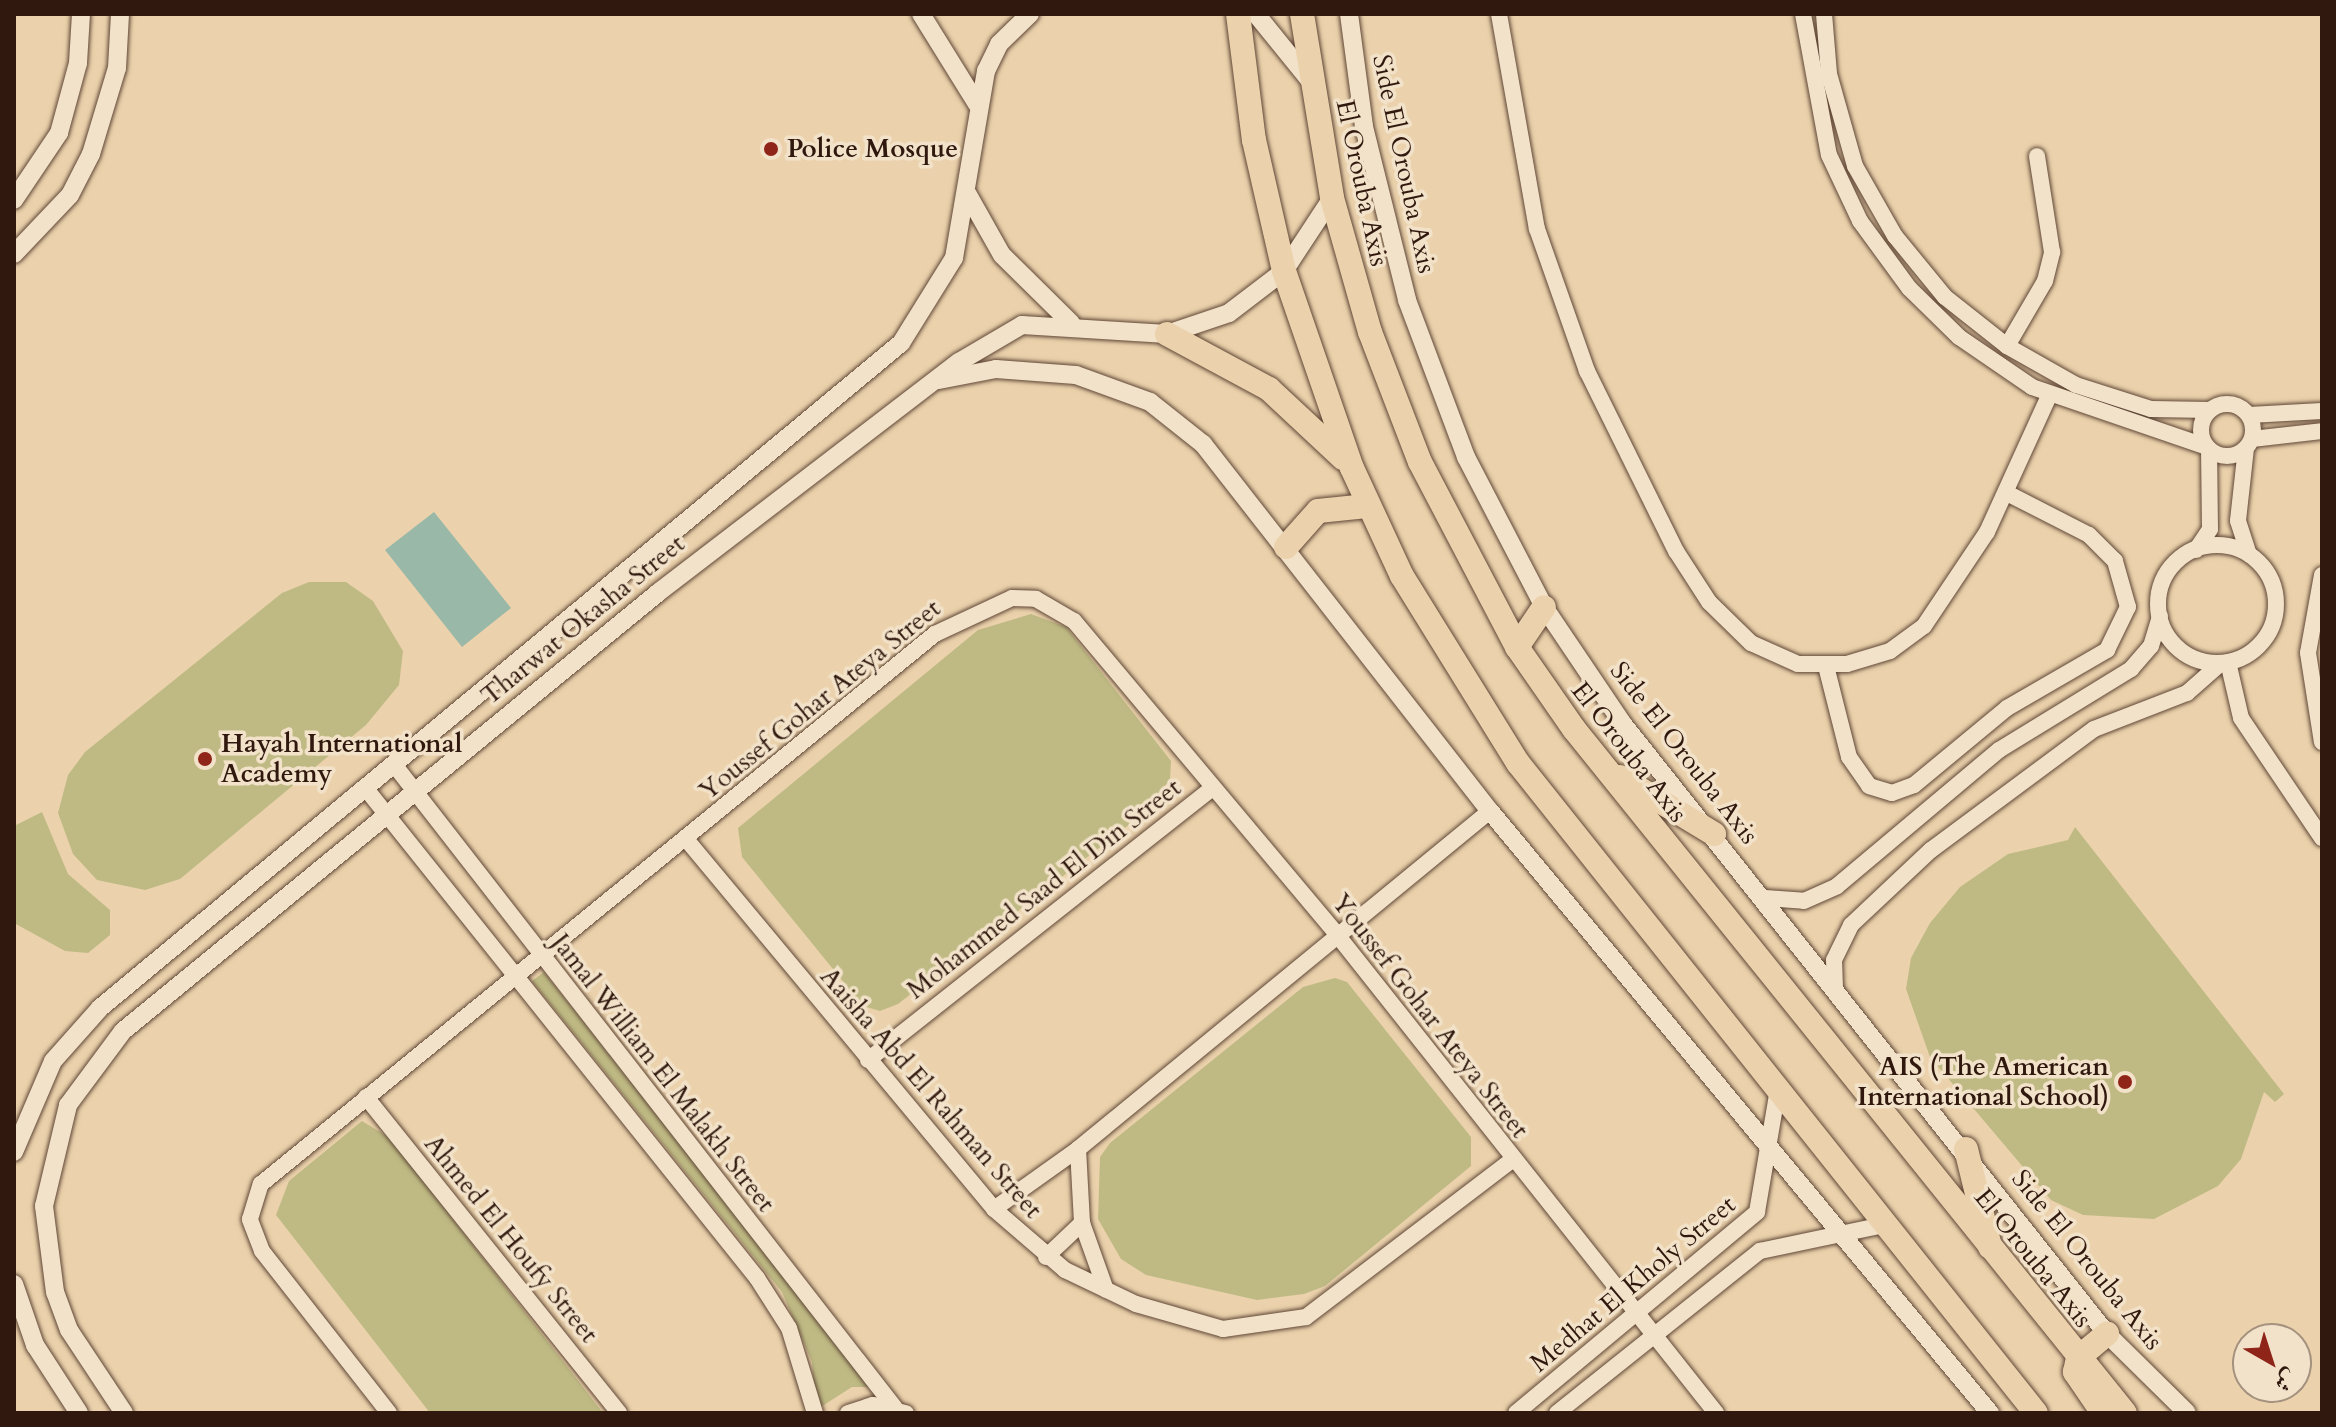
<!DOCTYPE html>
<html>
<head>
<meta charset="utf-8">
<style>
  body { margin:0 }
  #map { position:relative; width:2336px; height:1427px; overflow:hidden; background:#ebd2ac; font-family:Cardo,Amiri,serif }
  div>[style] { position:absolute }
  .green>* { inset:0; background:#bfba84 }
  .water>* { inset:0; background:#99b8a7 }
  .roads { filter:drop-shadow(0 0 2px #5f4636) drop-shadow(0 0 2px #5f4636) }
  .minor>* { height:16px; margin:-8px; padding:0 8px; transform-origin:8px; border-radius:8px; background:#f2e2c9 }
  .minor>.ring { margin:-8px; padding:0; box-sizing:content-box; background:none; border:16px solid #f2e2c9; border-radius:50% }
  .tertiary>* { height:18px; margin:-9px; padding:0 9px; transform-origin:9px; border-radius:9px; background:#f2e2c9 }
  .primary>* { height:24px; margin:-12px; padding:0 12px; transform-origin:12px; border-radius:12px; background:#ebd2ac }
  .dots>* { width:22px; height:22px; translate:-50% -50%; box-sizing:border-box; border:4px solid #f2e2c9; border-radius:50% }
  span { translate:-50% -50%; white-space:nowrap; text-align:center; line-height:1.15; -webkit-text-stroke:7px #f2e2c9; paint-order:stroke }
  .poi-label { font-size:26px; color:#30180e; font-weight:700 }
  .left { translate:0 -50%; text-align:left }
  .right { translate:-100% -50%; text-align:right }
  .street-label { font-size:26px; color:#30180e }
  .frame { position:absolute; inset:0; border:16px solid #30180e; pointer-events:none }
  .north { position:absolute; left:2232px; top:1323px; width:80px; height:80px; box-sizing:border-box; background:#f2e2c9; border:2px solid #a4917e; border-radius:50%; rotate:141deg; font-size:22px; font-weight:700; line-height:32px; text-align:center; color:#30180e }
  .north::after { content:''; display:block; margin:auto; width:28px; height:36px; background:#8f2418; clip-path:polygon(50% 0,100% 100%,50% 72%,0 100%) }
</style>
</head>
<body>
<div id="map">
  <div class="green">
    <div style="clip-path:polygon(309px 582px,346px 582px,373px 601px,403px 651px,399px 685px,366px 725px,180px 879px,145px 890px,97px 880px,73px 854px,58px 813px,68px 775px,85px 752px,282px 593px)"></div>
    <div style="clip-path:polygon(1031px 614px,1066px 627px,1171px 761px,1170px 780px,1135px 820px,898px 1004px,880px 1011px,863px 1006px,742px 857px,738px 828px,978px 630px)"></div>
    <div style="clip-path:polygon(42px 812px,68px 874px,110px 910px,110px 935px,88px 953px,65px 951px,14px 923px,14px 826px)"></div>
    <div style="clip-path:polygon(2075px 827px,2284px 1094px,2275px 1102px,2264px 1092px,2241px 1159px,2218px 1186px,2154px 1219px,2083px 1215px,2051px 1200px,1930px 1057px,1906px 989px,1911px 958px,1930px 923px,1960px 887px,2008px 854px,2068px 840px)"></div>
    <div style="clip-path:polygon(544px 972px,822px 1325px,877px 1387px,852px 1387px,816px 1410px,812px 1362px,782px 1292px,532px 981px)"></div>
    <div style="clip-path:polygon(1335px 978px,1347px 982px,1471px 1137px,1471px 1166px,1325px 1286px,1304px 1294px,1257px 1300px,1146px 1275px,1121px 1259px,1098px 1219px,1100px 1157px,1110px 1143px,1303px 987px)"></div>
    <div style="clip-path:polygon(362px 1121px,390px 1138px,603px 1413px,430px 1413px,276px 1215px,289px 1181px)"></div>
  </div>
  <div class="water">
    <div style="clip-path:polygon(434px 512px,511px 608px,462px 647px,385px 550px)"></div>
  </div>
  <div class="roads">
    <div class="minor">
      <div style="left:1499px;top:14px;width:218px;rotate:80deg"></div>
      <div style="left:1537px;top:229px;width:151px;rotate:70.6deg"></div>
      <div style="left:1587px;top:371px;width:201px;rotate:63.7deg"></div>
      <div style="left:1676px;top:551px;width:61px;rotate:57.1deg"></div>
      <div style="left:1709px;top:602px;width:59px;rotate:44.3deg"></div>
      <div style="left:1751px;top:643px;width:51px;rotate:24.1deg"></div>
      <div style="left:1798px;top:664px;width:49px"></div>
      <div style="left:1847px;top:664px;width:45px;rotate:-16.8deg"></div>
      <div style="left:1890px;top:651px;width:42px;rotate:-36.3deg"></div>
      <div style="left:1924px;top:626px;width:113px;rotate:-56.2deg"></div>
      <div style="left:1987px;top:532px;width:149px;rotate:-65.5deg"></div>
      <div style="left:1803px;top:14px;width:143px;rotate:79.6deg"></div>
      <div style="left:1829px;top:155px;width:73px;rotate:64.8deg"></div>
      <div style="left:1860px;top:221px;width:83px;rotate:53.8deg"></div>
      <div style="left:1909px;top:288px;width:70px;rotate:44.4deg"></div>
      <div style="left:1959px;top:337px;width:88px;rotate:34.4deg"></div>
      <div style="left:2032px;top:387px;width:185px;rotate:18.9deg"></div>
      <div style="left:1824px;top:14px;width:60px;rotate:85.2deg"></div>
      <div style="left:1829px;top:74px;width:96px;rotate:74.2deg"></div>
      <div style="left:1855px;top:166px;width:81px;rotate:60.3deg"></div>
      <div style="left:1895px;top:236px;width:79px;rotate:50.7deg"></div>
      <div style="left:1945px;top:297px;width:79px;rotate:38.3deg"></div>
      <div style="left:2007px;top:346px;width:79px;rotate:29.5deg"></div>
      <div style="left:2076px;top:385px;width:79px;rotate:17.7deg"></div>
      <div style="left:2151px;top:409px;width:59px;rotate:1deg"></div>
      <div style="left:2007px;top:346px;width:75px;rotate:-59.7deg"></div>
      <div style="left:2045px;top:281px;width:30px;rotate:-76deg"></div>
      <div style="left:2052px;top:252px;width:97px;rotate:-98.9deg"></div>
      <div class="ring" style="left:2201px;top:404px;width:36px;height:36px"></div>
      <div style="left:2249px;top:415px;width:73px;rotate:-3.1deg"></div>
      <div style="left:2252px;top:439px;width:70px;rotate:-6.5deg"></div>
      <div style="left:2246px;top:448px;width:73px;rotate:96.3deg"></div>
      <div style="left:2238px;top:521px;width:35px;rotate:72deg"></div>
      <div class="ring" style="left:2158px;top:545px;width:102px;height:102px"></div>
      <div style="left:2196px;top:550px;width:25px;rotate:-56deg"></div>
      <div style="left:2210px;top:529px;width:80px;rotate:-90.7deg"></div>
      <div style="left:2322px;top:575px;width:79px;rotate:100.2deg"></div>
      <div style="left:2308px;top:653px;width:90px;rotate:81.1deg"></div>
      <div style="left:2228px;top:662px;width:57px;rotate:76.9deg"></div>
      <div style="left:2241px;top:718px;width:145px;rotate:56deg"></div>
      <div style="left:1826px;top:666px;width:94px;rotate:75.8deg"></div>
      <div style="left:1849px;top:757px;width:35px;rotate:55deg"></div>
      <div style="left:1869px;top:786px;width:24px;rotate:17deg"></div>
      <div style="left:1892px;top:793px;width:23px;rotate:-20deg"></div>
      <div style="left:1914px;top:785px;width:121px;rotate:-39.6deg"></div>
      <div style="left:2007px;top:708px;width:116px;rotate:-30.1deg"></div>
      <div style="left:2107px;top:650px;width:48px;rotate:-64deg"></div>
      <div style="left:2128px;top:607px;width:48px;rotate:-105.8deg"></div>
      <div style="left:2115px;top:561px;width:37px;rotate:-135deg"></div>
      <div style="left:2089px;top:535px;width:92px;rotate:-152.9deg"></div>
      <div style="left:396px;top:767px;width:812px;rotate:52.1deg"></div>
      <div style="left:367px;top:790px;width:625px;rotate:51.37deg"></div>
      <div style="left:757px;top:1278px;width:59px;rotate:57.4deg"></div>
      <div style="left:789px;top:1328px;width:89px;rotate:73deg"></div>
      <div style="left:686px;top:839px;width:481px;rotate:50.2deg"></div>
      <div style="left:994px;top:1209px;width:94px;rotate:40.7deg"></div>
      <div style="left:1065px;top:1270px;width:79px;rotate:25.6deg"></div>
      <div style="left:1136px;top:1304px;width:91px;rotate:16deg"></div>
      <div style="left:1223px;top:1329px;width:84px;rotate:-8.2deg"></div>
      <div style="left:1306px;top:1317px;width:259px;rotate:-37.3deg"></div>
      <div style="left:1765px;top:898px;width:39px;rotate:4deg"></div>
      <div style="left:1804px;top:901px;width:36px;rotate:-24deg"></div>
      <div style="left:1837px;top:886px;width:212px;rotate:-40deg"></div>
      <div style="left:1999px;top:750px;width:155px;rotate:-31.5deg"></div>
      <div style="left:2131px;top:669px;width:30px;rotate:-49deg"></div>
      <div style="left:2151px;top:646px;width:31px;rotate:-73deg"></div>
      <div style="left:1835px;top:988px;width:28px;rotate:-92deg"></div>
      <div style="left:1834px;top:960px;width:39px;rotate:-64deg"></div>
      <div style="left:1851px;top:925px;width:110px;rotate:-43.2deg"></div>
      <div style="left:1931px;top:850px;width:203px;rotate:-36.6deg"></div>
      <div style="left:2094px;top:729px;width:100px;rotate:-21.2deg"></div>
      <div style="left:2187px;top:693px;width:45px;rotate:-41.4deg"></div>
      <div style="left:868px;top:1060px;width:439px;rotate:-38.3deg"></div>
      <div style="left:366px;top:1097px;width:405px;rotate:51.3deg"></div>
      <div style="left:1078px;top:1149px;width:74px;rotate:86.9deg"></div>
      <div style="left:1082px;top:1223px;width:71px;rotate:70.3deg"></div>
      <div style="left:994px;top:1209px;width:103px;rotate:-35.5deg"></div>
      <div style="left:1078px;top:1149px;width:533px;rotate:-39.37deg"></div>
      <div style="left:1046px;top:1257px;width:50px;rotate:-43.4deg"></div>
      <div style="left:389px;top:1413px;width:206px;rotate:-128.1deg"></div>
      <div style="left:262px;top:1251px;width:34px;rotate:-111deg"></div>
      <div style="left:250px;top:1219px;width:37px;rotate:-73deg"></div>
      <div style="left:261px;top:1184px;width:870px;rotate:-39.22deg"></div>
      <div style="left:935px;top:634px;width:85px;rotate:-25.1deg"></div>
      <div style="left:1012px;top:598px;width:24px;rotate:2deg"></div>
      <div style="left:1036px;top:599px;width:44px;rotate:30.1deg"></div>
      <div style="left:1074px;top:621px;width:411px;rotate:50deg"></div>
      <div style="left:1338px;top:936px;width:609px;rotate:51.6deg"></div>
      <div style="left:848px;top:1413px;width:26px;rotate:-18deg"></div>
      <div style="left:873px;top:1405px;width:34px;rotate:14deg"></div>
      <div style="left:1516px;top:1413px;width:314px;rotate:-39.8deg"></div>
      <div style="left:1757px;top:1212px;width:125px;rotate:-80.3deg"></div>
      <div style="left:1557px;top:1413px;width:260px;rotate:-38.6deg"></div>
      <div style="left:1760px;top:1251px;width:131px;rotate:-11.9deg"></div>
    </div>
    <div class="tertiary">
      <div style="left:921px;top:14px;width:106px;rotate:58.1deg"></div>
      <div style="left:1256px;top:14px;width:87px;rotate:51deg"></div>
      <div style="left:1349px;top:14px;width:114px;rotate:82.4deg"></div>
      <div style="left:1364px;top:127px;width:178px;rotate:76deg"></div>
      <div style="left:1407px;top:300px;width:168px;rotate:69.4deg"></div>
      <div style="left:1466px;top:457px;width:169px;rotate:62.5deg"></div>
      <div style="left:1544px;top:607px;width:141px;rotate:56deg"></div>
      <div style="left:1623px;top:724px;width:779px;rotate:51.57deg"></div>
      <div style="left:2107px;top:1334px;width:112px;rotate:44.6deg"></div>
      <div style="left:967px;top:193px;width:71px;rotate:60.6deg"></div>
      <div style="left:1002px;top:255px;width:97px;rotate:44.6deg"></div>
      <div style="left:14px;top:200px;width:81px;rotate:-56.1deg"></div>
      <div style="left:59px;top:133px;width:73px;rotate:-74.8deg"></div>
      <div style="left:78px;top:63px;width:49px;rotate:-86.5deg"></div>
      <div style="left:14px;top:254px;width:81px;rotate:-46.5deg"></div>
      <div style="left:70px;top:195px;width:46px;rotate:-62.9deg"></div>
      <div style="left:91px;top:154px;width:90px;rotate:-73.2deg"></div>
      <div style="left:117px;top:68px;width:54px;rotate:-86.8deg"></div>
      <div style="left:939px;top:380px;width:58px;rotate:-10.9deg"></div>
      <div style="left:996px;top:369px;width:80px;rotate:4.3deg"></div>
      <div style="left:1076px;top:375px;width:79px;rotate:20deg"></div>
      <div style="left:1150px;top:402px;width:68px;rotate:38.4deg"></div>
      <div style="left:1203px;top:444px;width:466px;rotate:52deg"></div>
      <div style="left:1490px;top:811px;width:783px;rotate:50.29deg"></div>
      <div style="left:14px;top:1152px;width:99px;rotate:-66.8deg"></div>
      <div style="left:53px;top:1061px;width:71px;rotate:-48.4deg"></div>
      <div style="left:100px;top:1008px;width:1041px;rotate:-39.7deg"></div>
      <div style="left:901px;top:343px;width:100px;rotate:-58.1deg"></div>
      <div style="left:954px;top:258px;width:190px;rotate:-80.3deg"></div>
      <div style="left:986px;top:71px;width:30px;rotate:-64deg"></div>
      <div style="left:999px;top:44px;width:43px;rotate:-44.1deg"></div>
      <div style="left:14px;top:1284px;width:65px;rotate:71deg"></div>
      <div style="left:35px;top:1345px;width:81px;rotate:57.1deg"></div>
      <div style="left:124px;top:1413px;width:100px;rotate:-123.5deg"></div>
      <div style="left:69px;top:1330px;width:40px;rotate:-110.2deg"></div>
      <div style="left:55px;top:1292px;width:87px;rotate:-97.3deg"></div>
      <div style="left:44px;top:1206px;width:104px;rotate:-76.6deg"></div>
      <div style="left:68px;top:1105px;width:92px;rotate:-53.4deg"></div>
      <div style="left:123px;top:1031px;width:693px;rotate:-39.32deg"></div>
      <div style="left:659px;top:592px;width:378px;rotate:-37.5deg"></div>
      <div style="left:959px;top:362px;width:73px;rotate:-30.4deg"></div>
      <div style="left:1022px;top:325px;width:145px;rotate:3.6deg"></div>
      <div style="left:1167px;top:334px;width:65px;rotate:-18.7deg"></div>
      <div style="left:1229px;top:313px;width:69px;rotate:-37.4deg"></div>
      <div style="left:1284px;top:271px;width:87px;rotate:-56.7deg"></div>
    </div>
    <div class="primary">
      <div style="left:1238px;top:14px;width:127px;rotate:82.8deg"></div>
      <div style="left:1254px;top:140px;width:134px;rotate:77.1deg"></div>
      <div style="left:1284px;top:271px;width:208px;rotate:71deg"></div>
      <div style="left:1352px;top:468px;width:119px;rotate:65.2deg"></div>
      <div style="left:1402px;top:576px;width:220px;rotate:58.2deg"></div>
      <div style="left:1518px;top:763px;width:831px;rotate:51.45deg"></div>
      <div style="left:1302px;top:14px;width:186px;rotate:80.7deg"></div>
      <div style="left:1332px;top:198px;width:139px;rotate:74.2deg"></div>
      <div style="left:1370px;top:332px;width:139px;rotate:69deg"></div>
      <div style="left:1420px;top:462px;width:209px;rotate:62.3deg"></div>
      <div style="left:1517px;top:647px;width:100px;rotate:55.2deg"></div>
      <div style="left:1574px;top:729px;width:878px;rotate:51.15deg"></div>
      <div style="left:1167px;top:334px;width:116px;rotate:28.3deg"></div>
      <div style="left:1269px;top:389px;width:101px;rotate:43deg"></div>
      <div style="left:1286px;top:547px;width:48px;rotate:-48.4deg"></div>
      <div style="left:1318px;top:511px;width:49px;rotate:-5.8deg"></div>
      <div style="left:1517px;top:647px;width:48px;rotate:-56deg"></div>
      <div style="left:1620px;top:777px;width:110px;rotate:31.2deg"></div>
      <div style="left:1966px;top:1149px;width:101px;rotate:76.2deg"></div>
      <div style="left:2103px;top:1413px;width:50px;rotate:-124.3deg"></div>
      <div style="left:2075px;top:1372px;width:14px;rotate:-78deg"></div>
      <div style="left:2078px;top:1358px;width:38px;rotate:-40deg"></div>
    </div>
  </div>
  <div class="dots">
    <div style="left:771px;top:149px;background:#8f2418"></div>
    <div style="left:205px;top:759px;background:#8f2418"></div>
    <div style="left:2125px;top:1082px;background:#8f2418"></div>
  </div>
  <div class="poi-label">
    <span class="left" style="left:787px;top:149px">Police Mosque</span>
    <span class="left" style="left:221px;top:759px">Hayah International<br>Academy</span>
    <span class="right" style="left:2109px;top:1082px">AIS (The American<br>International School)</span>
  </div>
  <div class="street-label">
    <span style="left:1404px;top:164px;rotate:78deg">Side El Orouba Axis</span>
    <span style="left:1362px;top:183px;rotate:78deg">El Orouba Axis</span>
    <span style="left:583px;top:620px;rotate:-39deg">Tharwat Okasha Street</span>
    <span style="left:820px;top:700px;rotate:-39deg">Youssef Gohar Ateya Street</span>
    <span style="left:1629px;top:752px;rotate:52deg">El Orouba Axis</span>
    <span style="left:1684px;top:753px;rotate:52deg">Side El Orouba Axis</span>
    <span style="left:1044px;top:889px;rotate:-38deg">Mohammed Saad El Din Street</span>
    <span style="left:1430px;top:1016px;rotate:52deg">Youssef Gohar Ateya Street</span>
    <span style="left:663px;top:1073px;rotate:52deg">Jamal William El Malakh Street</span>
    <span style="left:931px;top:1093px;rotate:49deg">Aaisha Abd El Rahman Street</span>
    <span style="left:511px;top:1239px;rotate:51deg">Ahmed El Houfy Street</span>
    <span style="left:2033px;top:1258px;rotate:51deg">El Orouba Axis</span>
    <span style="left:2087px;top:1260px;rotate:51deg">Side El Orouba Axis</span>
    <span style="left:1633px;top:1284px;rotate:-40deg">Medhat El Kholy Street</span>
  </div>
  <div class="frame"></div>
  <div class="north">ش</div>
</div>
</body>
</html>
